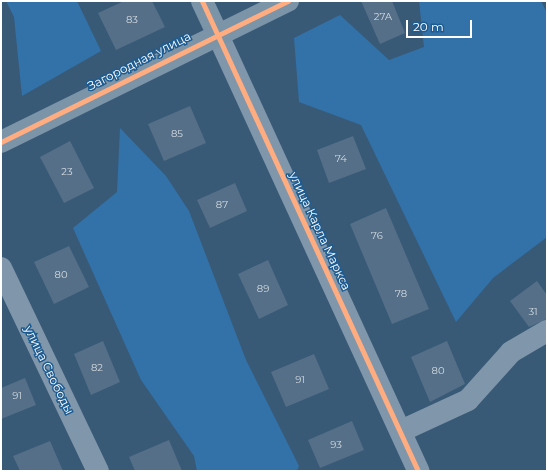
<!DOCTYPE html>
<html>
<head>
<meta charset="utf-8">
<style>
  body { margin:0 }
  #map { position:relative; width:548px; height:472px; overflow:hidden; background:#385a77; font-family:Montserrat,sans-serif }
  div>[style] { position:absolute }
  .green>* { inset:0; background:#3272a8 }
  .building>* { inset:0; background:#546f87 }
  .street>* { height:22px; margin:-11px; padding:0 11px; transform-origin:11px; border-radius:11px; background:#8096aa }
  .secondary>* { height:22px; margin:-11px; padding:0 11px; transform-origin:11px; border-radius:11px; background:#7c94a7 }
  .cycleway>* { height:5px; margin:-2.5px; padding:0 2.5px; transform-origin:2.5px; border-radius:2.5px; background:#ffac80 }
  span { translate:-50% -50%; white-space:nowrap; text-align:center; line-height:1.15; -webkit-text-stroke:3px #1d5c92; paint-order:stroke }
  .number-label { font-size:10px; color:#d4dbe1 }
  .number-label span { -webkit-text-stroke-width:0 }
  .street-label { font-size:12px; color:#fff }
  .frame { position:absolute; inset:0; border:2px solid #fff; pointer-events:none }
  .scale { position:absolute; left:406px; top:20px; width:66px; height:18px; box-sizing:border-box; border:2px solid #fff; border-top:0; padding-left:5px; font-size:12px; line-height:14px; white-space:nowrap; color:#fff; -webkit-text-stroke:3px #1d5c92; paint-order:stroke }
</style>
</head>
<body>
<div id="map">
  <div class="green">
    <div style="clip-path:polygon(6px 1px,77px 1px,101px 51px,22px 96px,14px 17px)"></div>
    <div style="clip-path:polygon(419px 1px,541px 1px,547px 13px,547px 237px,493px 278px,456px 322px,361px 125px,299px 102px,294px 38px,340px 15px,389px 60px,424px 47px)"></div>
    <div style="clip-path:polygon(120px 128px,166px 176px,189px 211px,246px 360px,299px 466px,297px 471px,197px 471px,194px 456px,141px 380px,73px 228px,117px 192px)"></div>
  </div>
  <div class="building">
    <div style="clip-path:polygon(124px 1px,152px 1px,165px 27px,116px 50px,98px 13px)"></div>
    <div style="clip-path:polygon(361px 1px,392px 1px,405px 33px,380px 44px)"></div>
    <div style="clip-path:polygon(190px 106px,206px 143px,164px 161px,148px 124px)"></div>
    <div style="clip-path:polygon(353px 136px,366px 169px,329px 183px,317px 150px)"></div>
    <div style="clip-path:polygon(70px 141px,94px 188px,64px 203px,40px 157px)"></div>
    <div style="clip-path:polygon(235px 183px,247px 211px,210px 228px,197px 200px)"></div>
    <div style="clip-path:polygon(386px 208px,429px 309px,392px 324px,350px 224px)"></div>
    <div style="clip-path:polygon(69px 246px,89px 287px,54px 304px,34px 262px)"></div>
    <div style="clip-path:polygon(268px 260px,288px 305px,259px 319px,238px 274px)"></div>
    <div style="clip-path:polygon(537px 281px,547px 295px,547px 319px,529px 327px,510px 301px)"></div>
    <div style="clip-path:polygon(103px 341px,120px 382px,91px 395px,74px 354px)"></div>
    <div style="clip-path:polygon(447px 341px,465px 384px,430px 402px,411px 357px)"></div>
    <div style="clip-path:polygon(314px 354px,329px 389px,286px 407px,271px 372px)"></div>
    <div style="clip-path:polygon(25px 378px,36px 405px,1px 419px,1px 388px)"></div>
    <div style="clip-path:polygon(352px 421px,364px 450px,320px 468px,308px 440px)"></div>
    <div style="clip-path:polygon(169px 440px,182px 471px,135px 471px,129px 457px)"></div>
    <div style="clip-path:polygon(50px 441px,63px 471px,20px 471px,13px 456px)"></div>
  </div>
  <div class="street">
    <div style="left:217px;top:33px;width:482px;rotate:65.3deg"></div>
    <div style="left:1px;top:268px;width:225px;rotate:64.5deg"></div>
    <div style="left:401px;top:431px;width:74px;rotate:-24.8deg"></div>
    <div style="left:468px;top:400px;width:64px;rotate:-48.1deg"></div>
    <div style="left:511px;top:352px;width:42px;rotate:-30.3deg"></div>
  </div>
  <div class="secondary">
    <div style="left:202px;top:1px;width:35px;rotate:65deg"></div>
    <div style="left:1px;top:142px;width:320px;rotate:-26.2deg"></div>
  </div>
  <div class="cycleway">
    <div style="left:202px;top:1px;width:517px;rotate:65.32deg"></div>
    <div style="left:1px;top:142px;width:320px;rotate:-26.2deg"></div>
  </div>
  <div class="number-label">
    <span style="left:383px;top:17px">27А</span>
    <span style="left:132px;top:20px">83</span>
    <span style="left:177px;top:134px">85</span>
    <span style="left:341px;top:159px">74</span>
    <span style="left:67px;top:172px">23</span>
    <span style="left:222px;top:205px">87</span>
    <span style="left:377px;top:236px">76</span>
    <span style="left:61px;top:275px">80</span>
    <span style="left:263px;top:289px">89</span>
    <span style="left:401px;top:294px">78</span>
    <span style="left:533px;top:312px">31</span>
    <span style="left:97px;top:368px">82</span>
    <span style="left:438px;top:371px">80</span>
    <span style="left:300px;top:380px">91</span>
    <span style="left:17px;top:396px">91</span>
    <span style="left:336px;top:445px">93</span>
  </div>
  <div class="street-label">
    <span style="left:139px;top:61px;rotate:-27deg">Загородная улица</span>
    <span style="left:320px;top:231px;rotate:65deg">улица Карла Маркса</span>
    <span style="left:49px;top:370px;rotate:64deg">улица Свободы</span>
  </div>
  <div class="frame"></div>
  <div class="scale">20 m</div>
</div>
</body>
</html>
